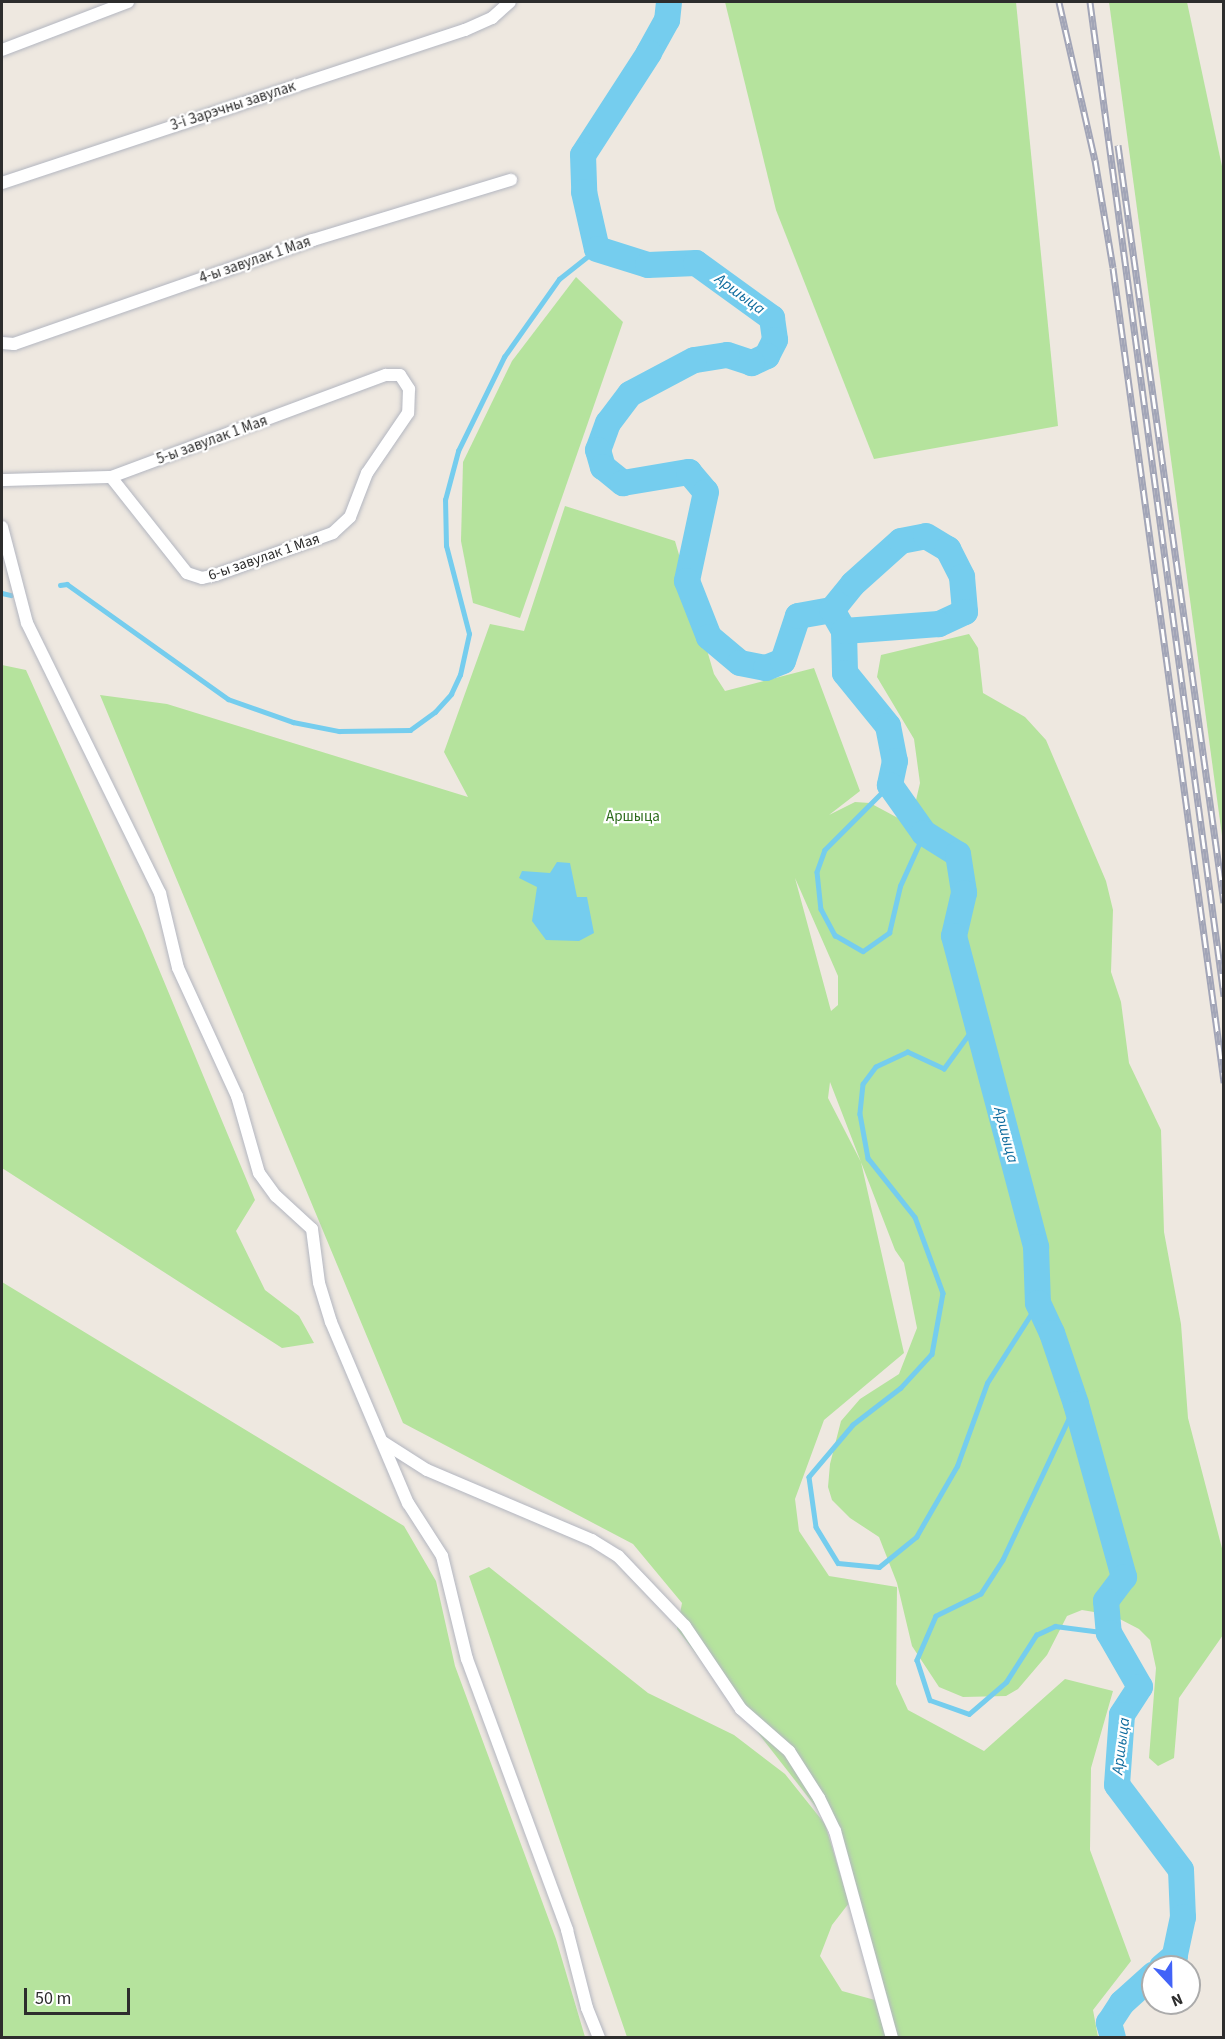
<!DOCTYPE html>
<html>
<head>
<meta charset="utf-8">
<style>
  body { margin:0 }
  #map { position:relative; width:1225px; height:2039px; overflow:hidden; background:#eee8e0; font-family:"Source Sans 3",sans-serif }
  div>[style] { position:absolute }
  .green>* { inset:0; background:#b5e39d }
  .water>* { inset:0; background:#75cdee }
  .stream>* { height:4.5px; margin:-2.25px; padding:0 2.25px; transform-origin:2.25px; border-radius:2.25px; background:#75cdee }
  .river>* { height:26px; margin:-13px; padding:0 13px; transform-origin:13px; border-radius:13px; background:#75cdee }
  .roads { filter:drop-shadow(0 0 2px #b3b6c0) drop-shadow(0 0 2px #b3b6c0) }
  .minor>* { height:12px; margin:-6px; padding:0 6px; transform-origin:6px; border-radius:6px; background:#fff }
  .rail>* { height:7px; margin-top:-3.5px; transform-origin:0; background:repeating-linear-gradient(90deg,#fff 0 14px,#a2a5b7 0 28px); box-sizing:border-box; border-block:2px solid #a2a5b7 }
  span { translate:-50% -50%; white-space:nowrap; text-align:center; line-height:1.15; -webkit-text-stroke:4.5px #fff; paint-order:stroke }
  .street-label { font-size:15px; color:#2d2d2d }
  .park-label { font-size:15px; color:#2c6b1c }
  .water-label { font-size:16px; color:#0f6c9e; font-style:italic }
  .frame { position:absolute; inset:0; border:3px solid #2d2d2d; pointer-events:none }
  .north { position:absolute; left:1141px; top:1955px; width:60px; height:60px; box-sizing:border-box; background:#fff; border:2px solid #ababab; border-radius:50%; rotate:158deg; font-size:16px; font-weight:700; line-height:24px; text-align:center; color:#2d2d2d }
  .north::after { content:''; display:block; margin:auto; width:21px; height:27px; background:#4263f8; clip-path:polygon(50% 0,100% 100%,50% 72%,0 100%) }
  .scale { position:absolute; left:24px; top:1988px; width:106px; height:27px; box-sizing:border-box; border:3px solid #2d2d2d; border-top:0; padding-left:8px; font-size:18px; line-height:21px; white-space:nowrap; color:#2d2d2d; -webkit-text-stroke:4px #fff; paint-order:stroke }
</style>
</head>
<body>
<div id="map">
  <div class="green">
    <div style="clip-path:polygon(725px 2px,1016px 2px,1058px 426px,874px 459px,776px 210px)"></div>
    <div style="clip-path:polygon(1109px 2px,1187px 2px,1223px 171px,1223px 843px)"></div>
    <div style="clip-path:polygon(576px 277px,623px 322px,520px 618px,473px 603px,461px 541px,463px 462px,512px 361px)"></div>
    <div style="clip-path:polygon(evenodd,565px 506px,675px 541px,714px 674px,725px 691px,814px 668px,860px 791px,829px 815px,855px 802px,870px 803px,898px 818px,913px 813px,920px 783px,914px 739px,877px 677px,881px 655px,969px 634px,978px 648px,983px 693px,1025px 717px,1046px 740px,1106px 881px,1113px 910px,1111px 972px,1121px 1002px,1129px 1063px,1161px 1130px,1164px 1232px,1181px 1324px,1188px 1418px,1224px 1556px,1223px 1635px,1179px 1698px,1174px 1758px,1158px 1766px,1149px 1758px,1156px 1668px,1150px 1640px,1139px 1629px,1112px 1615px,1082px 1610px,1067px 1616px,1047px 1655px,1018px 1689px,1006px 1696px,963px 1697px,939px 1687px,912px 1646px,897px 1583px,879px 1537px,850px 1518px,832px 1500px,828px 1487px,830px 1464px,841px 1421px,860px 1399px,899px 1374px,917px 1328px,904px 1263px,895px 1250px,830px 1082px,828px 1098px,861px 1162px,904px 1353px,824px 1420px,795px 1499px,799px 1531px,829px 1576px,897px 1587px,896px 1684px,908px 1710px,984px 1751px,1065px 1679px,1113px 1691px,1091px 1768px,1090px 1850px,1131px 1961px,1093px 2010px,1098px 2037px,895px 2037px,840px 1838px,677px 1629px,682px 1603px,633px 1544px,403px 1423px,100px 695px,167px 704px,468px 797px,444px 752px,490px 624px,524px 631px,565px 506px,795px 878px,838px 976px,838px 1005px,831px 1011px,795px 878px)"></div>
    <div style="clip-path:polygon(2px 665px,26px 670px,143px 931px,255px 1200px,236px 1231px,265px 1290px,299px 1316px,314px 1343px,282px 1348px,2px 1168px)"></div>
    <div style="clip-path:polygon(2px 1282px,404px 1526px,436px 1581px,455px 1666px,556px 1939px,585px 2037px,2px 2037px)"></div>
    <div style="clip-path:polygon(489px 1567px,648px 1693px,734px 1735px,785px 1774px,825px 1824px,849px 1903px,832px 1925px,820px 1956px,842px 1991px,875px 2000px,886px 2037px,627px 2037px,469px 1576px)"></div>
  </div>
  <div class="water">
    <div style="clip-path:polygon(557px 862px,570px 863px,577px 897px,587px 897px,594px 933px,579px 941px,546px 940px,532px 921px,537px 887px,519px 878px,522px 871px,550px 873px)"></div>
  </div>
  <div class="stream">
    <div style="left:60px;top:585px;width:7px;rotate:-8deg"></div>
    <div style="left:67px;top:584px;width:198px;rotate:35.5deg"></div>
    <div style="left:228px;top:699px;width:69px;rotate:19.5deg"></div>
    <div style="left:293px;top:722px;width:47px;rotate:11.1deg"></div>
    <div style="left:339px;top:731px;width:71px;rotate:-0.8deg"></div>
    <div style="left:410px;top:730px;width:31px;rotate:-36deg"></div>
    <div style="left:435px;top:712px;width:24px;rotate:-48deg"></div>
    <div style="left:451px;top:694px;width:21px;rotate:-65deg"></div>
    <div style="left:460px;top:675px;width:42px;rotate:-77.6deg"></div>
    <div style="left:469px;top:634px;width:91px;rotate:-104.6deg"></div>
    <div style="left:446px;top:546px;width:46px;rotate:-91.2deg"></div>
    <div style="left:445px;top:500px;width:51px;rotate:-75.1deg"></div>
    <div style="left:458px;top:451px;width:105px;rotate:-63.9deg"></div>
    <div style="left:504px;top:357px;width:95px;rotate:-54.8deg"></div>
    <div style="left:559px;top:279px;width:48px;rotate:-38.3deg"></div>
    <div style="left:2px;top:593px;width:9px;rotate:13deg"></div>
    <div style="left:890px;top:785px;width:92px;rotate:135deg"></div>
    <div style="left:825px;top:850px;width:23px;rotate:110deg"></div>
    <div style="left:817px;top:872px;width:37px;rotate:84deg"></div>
    <div style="left:821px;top:909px;width:30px;rotate:62deg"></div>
    <div style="left:835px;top:935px;width:32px;rotate:30deg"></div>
    <div style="left:863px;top:951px;width:32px;rotate:-35deg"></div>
    <div style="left:889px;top:933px;width:48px;rotate:-76.8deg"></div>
    <div style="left:900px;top:886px;width:58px;rotate:-65.6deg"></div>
    <div style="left:976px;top:1025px;width:54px;rotate:126deg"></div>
    <div style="left:944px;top:1069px;width:40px;rotate:-155deg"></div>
    <div style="left:908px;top:1052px;width:35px;rotate:155deg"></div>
    <div style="left:876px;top:1067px;width:21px;rotate:127deg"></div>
    <div style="left:863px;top:1084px;width:30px;rotate:96deg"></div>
    <div style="left:860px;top:1114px;width:45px;rotate:79.7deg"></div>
    <div style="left:868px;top:1158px;width:75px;rotate:51.5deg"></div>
    <div style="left:915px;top:1217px;width:81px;rotate:69.8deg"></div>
    <div style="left:943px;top:1293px;width:62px;rotate:100.2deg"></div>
    <div style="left:932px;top:1354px;width:46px;rotate:132.4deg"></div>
    <div style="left:901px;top:1388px;width:61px;rotate:142.4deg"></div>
    <div style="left:853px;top:1425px;width:68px;rotate:130.2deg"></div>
    <div style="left:809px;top:1477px;width:50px;rotate:82deg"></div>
    <div style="left:816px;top:1527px;width:42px;rotate:58.6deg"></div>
    <div style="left:838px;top:1563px;width:41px;rotate:5.6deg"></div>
    <div style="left:879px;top:1567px;width:48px;rotate:-39deg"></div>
    <div style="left:916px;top:1537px;width:82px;rotate:-60deg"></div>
    <div style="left:957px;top:1466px;width:88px;rotate:-70.1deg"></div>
    <div style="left:987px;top:1383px;width:95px;rotate:-57.5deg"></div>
    <div style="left:1076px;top:1404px;width:172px;rotate:115.1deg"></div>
    <div style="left:1003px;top:1560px;width:40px;rotate:122.9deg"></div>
    <div style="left:981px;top:1594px;width:50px;rotate:153.9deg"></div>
    <div style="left:936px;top:1616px;width:48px;rotate:113.4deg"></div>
    <div style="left:917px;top:1660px;width:42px;rotate:72deg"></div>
    <div style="left:930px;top:1700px;width:41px;rotate:19.7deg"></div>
    <div style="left:969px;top:1714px;width:49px;rotate:-40.9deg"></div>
    <div style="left:1006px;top:1682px;width:56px;rotate:-57.4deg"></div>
    <div style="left:1036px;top:1635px;width:21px;rotate:-25deg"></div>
    <div style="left:1055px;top:1626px;width:54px;rotate:7.4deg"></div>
  </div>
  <div class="river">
    <div style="left:669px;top:2px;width:18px;rotate:96deg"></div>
    <div style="left:667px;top:20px;width:38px;rotate:119deg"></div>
    <div style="left:649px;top:53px;width:121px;rotate:122.9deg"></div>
    <div style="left:583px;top:155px;width:37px;rotate:88deg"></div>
    <div style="left:584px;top:192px;width:58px;rotate:77.2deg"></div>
    <div style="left:597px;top:249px;width:53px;rotate:17.4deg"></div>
    <div style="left:648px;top:265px;width:48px;rotate:-2.4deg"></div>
    <div style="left:696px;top:263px;width:94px;rotate:35.9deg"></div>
    <div style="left:772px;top:318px;width:22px;rotate:82deg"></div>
    <div style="left:775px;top:340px;width:18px;rotate:117deg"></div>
    <div style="left:767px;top:356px;width:17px;rotate:155deg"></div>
    <div style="left:752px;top:363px;width:26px;rotate:-162deg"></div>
    <div style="left:727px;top:355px;width:33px;rotate:171deg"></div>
    <div style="left:694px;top:360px;width:72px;rotate:152deg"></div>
    <div style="left:630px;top:394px;width:36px;rotate:127deg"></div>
    <div style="left:608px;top:423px;width:29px;rotate:110deg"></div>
    <div style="left:598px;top:450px;width:18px;rotate:74deg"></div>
    <div style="left:603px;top:467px;width:26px;rotate:39deg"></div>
    <div style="left:623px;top:483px;width:67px;rotate:-9.5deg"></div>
    <div style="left:689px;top:472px;width:26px;rotate:50deg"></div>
    <div style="left:706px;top:492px;width:91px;rotate:102.1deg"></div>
    <div style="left:687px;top:581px;width:60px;rotate:68.6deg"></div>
    <div style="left:709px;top:637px;width:40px;rotate:40deg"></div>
    <div style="left:740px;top:663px;width:26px;rotate:11deg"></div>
    <div style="left:766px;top:668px;width:18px;rotate:-22deg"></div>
    <div style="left:783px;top:661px;width:47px;rotate:-71.6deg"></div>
    <div style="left:798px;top:616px;width:35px;rotate:-10deg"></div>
    <div style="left:832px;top:610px;width:24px;rotate:60deg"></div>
    <div style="left:844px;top:631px;width:42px;rotate:88.6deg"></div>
    <div style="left:845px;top:673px;width:68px;rotate:50.9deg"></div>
    <div style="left:888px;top:726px;width:36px;rotate:79deg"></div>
    <div style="left:895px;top:761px;width:25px;rotate:102deg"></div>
    <div style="left:890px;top:785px;width:59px;rotate:54.7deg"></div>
    <div style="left:924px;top:833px;width:40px;rotate:32deg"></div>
    <div style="left:958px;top:854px;width:39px;rotate:81deg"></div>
    <div style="left:964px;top:893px;width:44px;rotate:103.1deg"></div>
    <div style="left:954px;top:936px;width:322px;rotate:75.2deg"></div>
    <div style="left:1036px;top:1247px;width:56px;rotate:88deg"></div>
    <div style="left:1038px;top:1303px;width:33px;rotate:65deg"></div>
    <div style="left:1052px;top:1333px;width:75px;rotate:71.3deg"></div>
    <div style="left:1076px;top:1404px;width:180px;rotate:74.5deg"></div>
    <div style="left:1124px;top:1577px;width:30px;rotate:127deg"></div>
    <div style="left:1106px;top:1601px;width:32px;rotate:85deg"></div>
    <div style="left:1109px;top:1633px;width:62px;rotate:60.1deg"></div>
    <div style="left:1140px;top:1687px;width:33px;rotate:123deg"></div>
    <div style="left:1122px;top:1715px;width:70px;rotate:94.1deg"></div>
    <div style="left:1117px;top:1785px;width:106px;rotate:53deg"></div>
    <div style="left:1181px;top:1870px;width:47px;rotate:87.6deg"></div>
    <div style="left:1183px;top:1917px;width:40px;rotate:102deg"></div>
    <div style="left:1175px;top:1956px;width:17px;rotate:140deg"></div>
    <div style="left:832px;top:610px;width:33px;rotate:-51deg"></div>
    <div style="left:853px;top:584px;width:64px;rotate:-41.9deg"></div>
    <div style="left:901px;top:541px;width:25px;rotate:-11deg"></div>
    <div style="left:926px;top:536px;width:26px;rotate:31deg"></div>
    <div style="left:948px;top:549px;width:31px;rotate:63deg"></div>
    <div style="left:962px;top:577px;width:35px;rotate:85deg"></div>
    <div style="left:965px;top:612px;width:29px;rotate:155deg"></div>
    <div style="left:939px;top:624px;width:95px;rotate:175.8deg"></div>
    <div style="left:1113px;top:2038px;width:16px;rotate:-105deg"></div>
    <div style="left:1109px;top:2023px;width:24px;rotate:-57deg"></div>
    <div style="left:1122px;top:2003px;width:42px;rotate:-42.1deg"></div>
  </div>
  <div class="roads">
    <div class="minor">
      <div style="left:2px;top:50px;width:135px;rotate:-20.9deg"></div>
      <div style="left:2px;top:183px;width:488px;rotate:-18.3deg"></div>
      <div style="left:465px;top:30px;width:30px;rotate:-24deg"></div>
      <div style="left:492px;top:18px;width:24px;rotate:-42deg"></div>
      <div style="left:2px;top:343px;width:12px;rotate:5deg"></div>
      <div style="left:14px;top:344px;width:317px;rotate:-19.2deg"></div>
      <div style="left:313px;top:240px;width:207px;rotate:-16.9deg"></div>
      <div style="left:2px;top:480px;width:109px;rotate:-1.6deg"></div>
      <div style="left:111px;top:477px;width:293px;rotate:-20.4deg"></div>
      <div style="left:386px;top:375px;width:14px"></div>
      <div style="left:400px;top:375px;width:17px;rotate:57deg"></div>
      <div style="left:409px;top:389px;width:24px;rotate:92deg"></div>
      <div style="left:408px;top:413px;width:73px;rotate:124.3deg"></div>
      <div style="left:367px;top:473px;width:47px;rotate:111.1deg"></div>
      <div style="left:350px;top:517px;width:23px;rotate:137deg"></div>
      <div style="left:333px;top:533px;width:124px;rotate:160.3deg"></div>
      <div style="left:216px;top:575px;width:14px;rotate:168deg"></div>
      <div style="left:202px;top:578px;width:16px;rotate:-162deg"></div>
      <div style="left:187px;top:573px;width:122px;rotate:-128.4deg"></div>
      <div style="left:2px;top:527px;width:99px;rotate:75.4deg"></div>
      <div style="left:27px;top:623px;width:301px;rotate:63.8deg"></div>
      <div style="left:160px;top:893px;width:77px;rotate:76.5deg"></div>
      <div style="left:178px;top:968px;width:141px;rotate:65.3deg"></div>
      <div style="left:237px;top:1096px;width:80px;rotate:74.1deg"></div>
      <div style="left:259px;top:1173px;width:29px;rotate:54deg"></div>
      <div style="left:276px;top:1196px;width:49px;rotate:42.5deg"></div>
      <div style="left:312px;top:1229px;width:54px;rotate:82.6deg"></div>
      <div style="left:319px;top:1283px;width:41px;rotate:72.9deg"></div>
      <div style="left:331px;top:1322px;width:197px;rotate:67deg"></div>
      <div style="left:408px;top:1503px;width:63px;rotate:57.3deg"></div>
      <div style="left:442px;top:1556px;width:106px;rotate:76.4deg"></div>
      <div style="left:467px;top:1659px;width:289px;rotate:69.7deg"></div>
      <div style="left:567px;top:1930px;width:81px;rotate:75.6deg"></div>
      <div style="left:587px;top:2008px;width:32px;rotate:68deg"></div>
      <div style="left:383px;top:1442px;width:52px;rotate:32.5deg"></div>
      <div style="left:427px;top:1470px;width:179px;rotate:23deg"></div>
      <div style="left:592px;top:1540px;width:31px;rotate:32deg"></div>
      <div style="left:618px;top:1556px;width:97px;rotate:46.3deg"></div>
      <div style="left:685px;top:1626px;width:100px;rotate:56deg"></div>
      <div style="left:741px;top:1709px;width:64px;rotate:41.2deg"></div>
      <div style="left:789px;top:1751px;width:56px;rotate:57.4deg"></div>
      <div style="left:819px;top:1798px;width:37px;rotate:64deg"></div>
      <div style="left:835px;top:1831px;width:215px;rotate:74.6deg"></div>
    </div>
  </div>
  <div class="rail">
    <div style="left:1059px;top:2px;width:162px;rotate:77.2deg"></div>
    <div style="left:1095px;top:160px;width:109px;rotate:80.5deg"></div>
    <div style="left:1113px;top:268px;width:822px;rotate:82.23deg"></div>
    <div style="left:1090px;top:2px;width:1003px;rotate:82.32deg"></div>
    <div style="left:1118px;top:145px;width:765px;rotate:82.04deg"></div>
  </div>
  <div class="street-label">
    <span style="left:233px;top:106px;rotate:-18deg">3-і Зарэчны завулак</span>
    <span style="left:255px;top:260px;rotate:-19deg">4-ы завулак 1 Мая</span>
    <span style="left:212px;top:440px;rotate:-20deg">5-ы завулак 1 Мая</span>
    <span style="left:264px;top:557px;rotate:-19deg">6-ы завулак 1 Мая</span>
  </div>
  <div class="park-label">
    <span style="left:633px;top:817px">Аршыца</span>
  </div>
  <div class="water-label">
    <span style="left:740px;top:294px;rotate:36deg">Аршыца</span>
    <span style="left:1006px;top:1135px;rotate:75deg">Аршыца</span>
    <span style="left:1121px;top:1746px;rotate:-83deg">Аршыца</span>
  </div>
  <div class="frame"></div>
  <div class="north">N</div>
  <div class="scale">50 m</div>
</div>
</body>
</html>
